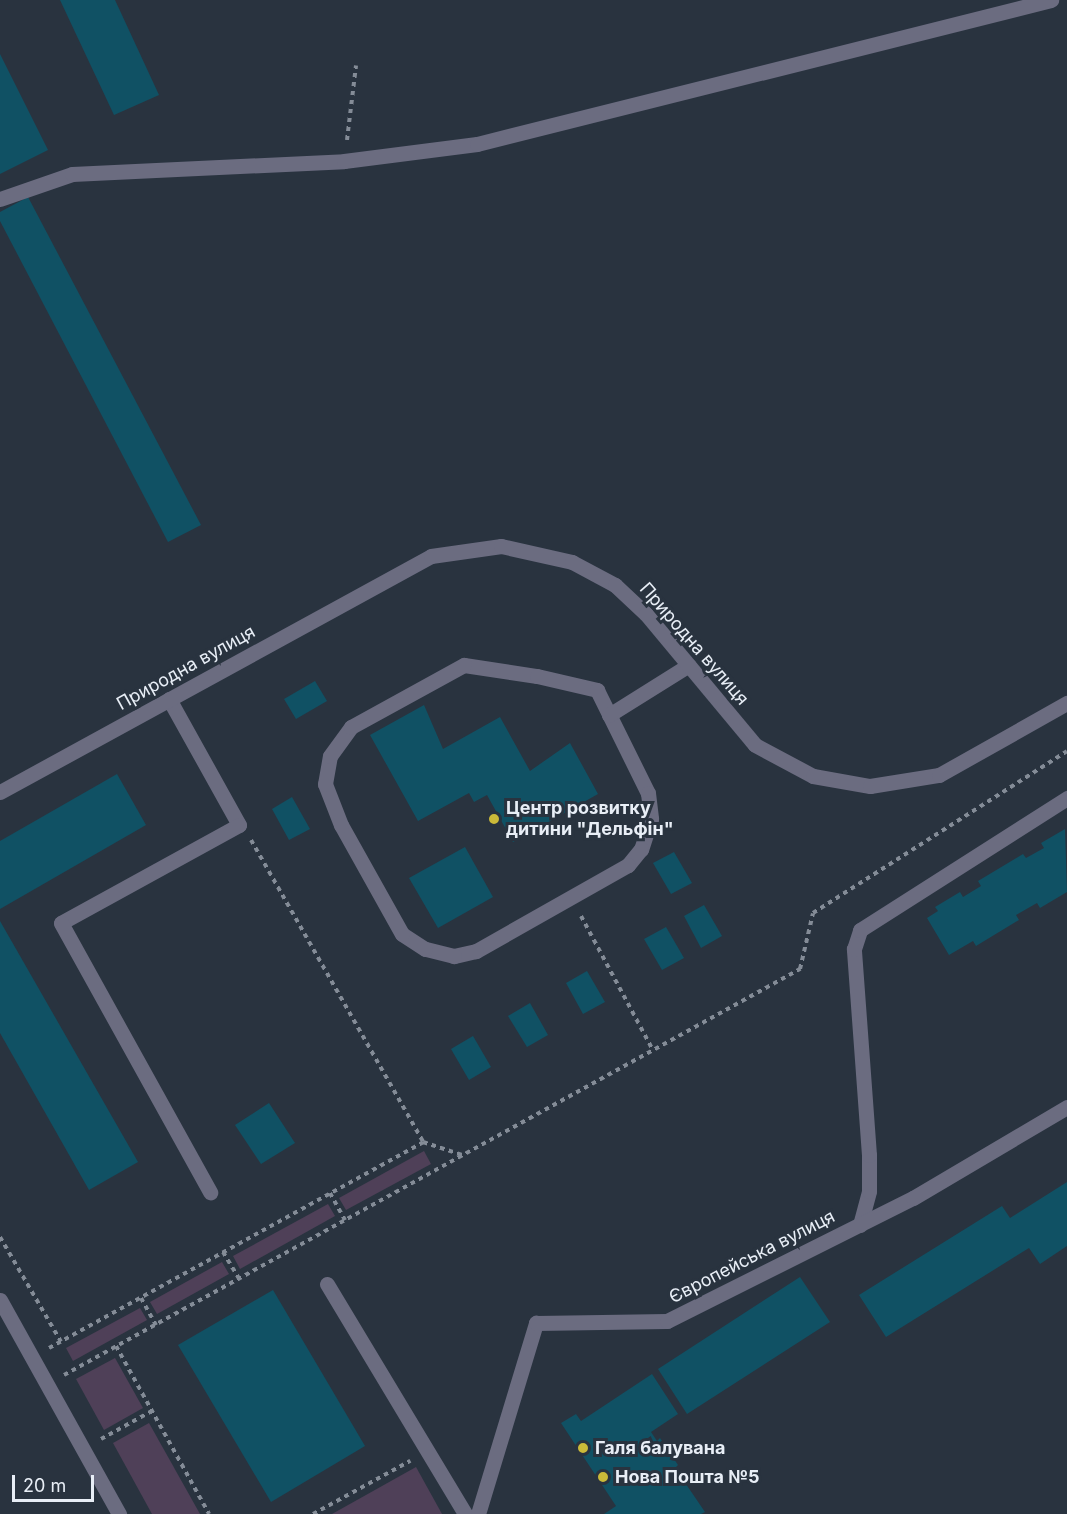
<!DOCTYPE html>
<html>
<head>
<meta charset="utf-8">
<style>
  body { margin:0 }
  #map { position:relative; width:1067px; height:1514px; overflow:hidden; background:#29333f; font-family:Inter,sans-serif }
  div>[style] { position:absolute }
  .green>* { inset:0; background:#4f4058 }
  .building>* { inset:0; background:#105164 }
  .path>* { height:4px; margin-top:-2px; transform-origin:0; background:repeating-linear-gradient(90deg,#848c97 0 4.5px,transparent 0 9px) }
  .minor>* { height:15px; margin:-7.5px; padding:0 7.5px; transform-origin:7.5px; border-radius:7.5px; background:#6b6c80 }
  .dots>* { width:16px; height:16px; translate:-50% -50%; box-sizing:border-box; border:3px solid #29333f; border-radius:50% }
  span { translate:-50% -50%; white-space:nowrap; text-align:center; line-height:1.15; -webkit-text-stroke:6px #29333f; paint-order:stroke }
  .street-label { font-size:18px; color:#e8eef6 }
  .poi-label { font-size:18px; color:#e8eef6; font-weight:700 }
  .left { translate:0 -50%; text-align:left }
  .scale { position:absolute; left:12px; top:1475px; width:82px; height:27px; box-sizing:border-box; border:3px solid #e8eef6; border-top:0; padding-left:8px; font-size:18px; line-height:21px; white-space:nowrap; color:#e8eef6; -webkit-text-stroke:4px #29333f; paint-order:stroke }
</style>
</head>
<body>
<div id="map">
  <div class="green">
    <div style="clip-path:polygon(424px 1151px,431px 1164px,346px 1210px,339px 1198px)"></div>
    <div style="clip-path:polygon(328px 1204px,335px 1216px,240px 1269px,233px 1256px)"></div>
    <div style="clip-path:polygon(222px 1262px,229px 1274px,157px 1314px,150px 1302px)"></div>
    <div style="clip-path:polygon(140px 1308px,147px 1320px,73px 1361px,66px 1348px)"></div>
    <div style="clip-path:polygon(115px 1358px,143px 1408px,104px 1430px,76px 1379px)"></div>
    <div style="clip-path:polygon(149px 1423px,200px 1514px,152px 1514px,113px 1443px)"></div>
    <div style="clip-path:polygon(416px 1467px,442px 1514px,332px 1514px)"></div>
  </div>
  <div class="building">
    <div style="clip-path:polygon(60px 0,115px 0,159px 95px,114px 115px)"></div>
    <div style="clip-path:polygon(0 54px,48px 150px,0 174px)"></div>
    <div style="clip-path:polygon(28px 197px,201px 525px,168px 542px,0 221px,0 212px)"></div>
    <div style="clip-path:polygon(315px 681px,327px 701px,296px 719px,284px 699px)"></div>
    <div style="clip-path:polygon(424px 705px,443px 749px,500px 717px,530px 771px,570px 743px,598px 794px,513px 842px,487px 795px,474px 802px,469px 793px,418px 821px,370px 735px)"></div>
    <div style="clip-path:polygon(117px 774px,146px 825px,0 909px,0 841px)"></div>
    <div style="clip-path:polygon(292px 797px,310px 829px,289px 840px,272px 809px)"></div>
    <div style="clip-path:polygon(1065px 829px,1067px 892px,1040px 908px,1037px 903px,1016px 915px,1019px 920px,976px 946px,973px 941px,949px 955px,927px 918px,938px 911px,935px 907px,960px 892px,963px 897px,981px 886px,978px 881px,1023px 854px,1026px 858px,1044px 848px,1041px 843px)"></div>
    <div style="clip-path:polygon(465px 847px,493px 897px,438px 928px,409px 878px)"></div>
    <div style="clip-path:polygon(674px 852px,692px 883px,671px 894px,653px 863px)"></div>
    <div style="clip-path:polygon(704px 905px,722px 936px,701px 948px,684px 916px)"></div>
    <div style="clip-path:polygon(0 921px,138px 1162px,89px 1190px,0 1033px)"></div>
    <div style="clip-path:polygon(666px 927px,684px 958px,662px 970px,644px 939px)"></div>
    <div style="clip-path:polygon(587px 971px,605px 1002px,583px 1014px,566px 983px)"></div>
    <div style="clip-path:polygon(530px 1003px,548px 1035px,527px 1047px,508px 1016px)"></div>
    <div style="clip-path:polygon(473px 1036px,491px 1067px,469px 1080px,451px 1049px)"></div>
    <div style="clip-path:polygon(269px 1103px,295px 1143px,261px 1164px,235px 1125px)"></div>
    <div style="clip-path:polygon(1067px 1182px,1067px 1246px,1040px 1264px,1029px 1248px,886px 1337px,859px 1295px,1002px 1206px,1010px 1218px)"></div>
    <div style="clip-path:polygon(800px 1277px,830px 1322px,687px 1414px,658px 1369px)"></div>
    <div style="clip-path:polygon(273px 1290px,365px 1446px,271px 1502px,178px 1345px)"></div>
    <div style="clip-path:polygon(652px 1374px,678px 1414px,651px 1432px,657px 1441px,660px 1438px,678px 1465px,675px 1468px,705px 1512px,701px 1514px,604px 1514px,616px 1506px,561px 1423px,576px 1414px,581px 1421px)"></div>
  </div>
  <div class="path">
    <div style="left:347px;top:140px;width:75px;rotate:-83.1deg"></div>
    <div style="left:251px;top:840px;width:348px;rotate:60.3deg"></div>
    <div style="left:581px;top:916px;width:152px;rotate:61.8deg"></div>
    <div style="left:330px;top:1193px;width:31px;rotate:61deg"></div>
    <div style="left:0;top:1237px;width:121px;rotate:59.8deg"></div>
    <div style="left:223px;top:1252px;width:31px;rotate:59deg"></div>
    <div style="left:141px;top:1298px;width:31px;rotate:61deg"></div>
    <div style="left:116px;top:1346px;width:192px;rotate:61deg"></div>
    <div style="left:49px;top:1348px;width:427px;rotate:-28.8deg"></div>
    <div style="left:423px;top:1142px;width:41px;rotate:18.4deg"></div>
    <div style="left:64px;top:1375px;width:841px;rotate:-28.88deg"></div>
    <div style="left:800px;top:969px;width:57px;rotate:-76.9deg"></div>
    <div style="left:813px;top:913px;width:301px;rotate:-32.5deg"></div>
    <div style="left:101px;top:1439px;width:58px;rotate:-28.8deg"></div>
    <div style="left:313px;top:1514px;width:111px;rotate:-28.7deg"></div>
  </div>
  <div class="minor">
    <div style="left:0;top:199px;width:76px;rotate:-19.1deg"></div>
    <div style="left:72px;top:174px;width:272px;rotate:-2.7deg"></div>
    <div style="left:344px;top:161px;width:134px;rotate:-7.3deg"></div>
    <div style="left:477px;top:144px;width:592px;rotate:-14.08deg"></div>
    <div style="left:464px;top:665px;width:74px;rotate:8.6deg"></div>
    <div style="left:537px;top:676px;width:62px;rotate:13.1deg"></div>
    <div style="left:597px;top:690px;width:115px;rotate:63.7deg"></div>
    <div style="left:648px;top:793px;width:26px;rotate:83deg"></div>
    <div style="left:651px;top:819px;width:32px;rotate:108deg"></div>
    <div style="left:641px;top:849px;width:21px;rotate:129deg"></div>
    <div style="left:628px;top:865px;width:175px;rotate:150.5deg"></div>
    <div style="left:476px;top:951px;width:23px;rotate:167deg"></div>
    <div style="left:454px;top:956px;width:30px;rotate:-166deg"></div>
    <div style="left:425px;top:949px;width:27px;rotate:-147deg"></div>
    <div style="left:402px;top:934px;width:125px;rotate:-119.2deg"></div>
    <div style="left:341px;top:825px;width:44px;rotate:-111.3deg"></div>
    <div style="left:325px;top:784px;width:28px;rotate:-80deg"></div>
    <div style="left:330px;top:756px;width:36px;rotate:-54deg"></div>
    <div style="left:351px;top:727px;width:129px;rotate:-28.8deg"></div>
    <div style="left:169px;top:699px;width:144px;rotate:60.9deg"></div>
    <div style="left:239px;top:825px;width:203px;rotate:151.2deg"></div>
    <div style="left:61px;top:923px;width:308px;rotate:61deg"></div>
    <div style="left:609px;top:715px;width:94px;rotate:-32deg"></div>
    <div style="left:0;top:792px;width:491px;rotate:-28.7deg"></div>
    <div style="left:431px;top:556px;width:71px;rotate:-8.1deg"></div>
    <div style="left:501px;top:546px;width:73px;rotate:12.7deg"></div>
    <div style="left:572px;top:562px;width:49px;rotate:28.1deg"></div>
    <div style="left:615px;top:585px;width:42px;rotate:43.1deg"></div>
    <div style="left:646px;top:614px;width:170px;rotate:50.2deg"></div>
    <div style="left:755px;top:745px;width:66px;rotate:28.1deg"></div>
    <div style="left:813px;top:776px;width:58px;rotate:10deg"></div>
    <div style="left:870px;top:786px;width:70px;rotate:-9.1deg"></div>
    <div style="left:939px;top:775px;width:147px;rotate:-29.4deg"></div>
    <div style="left:860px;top:1225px;width:35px;rotate:-75deg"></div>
    <div style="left:869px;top:1191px;width:36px;rotate:-90deg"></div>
    <div style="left:869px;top:1155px;width:207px;rotate:-94.2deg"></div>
    <div style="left:854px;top:949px;width:20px;rotate:-72deg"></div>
    <div style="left:860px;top:930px;width:246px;rotate:-32.5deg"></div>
    <div style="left:327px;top:1284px;width:268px;rotate:59deg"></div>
    <div style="left:0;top:1300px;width:245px;rotate:60.9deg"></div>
    <div style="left:478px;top:1514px;width:200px;rotate:-73.1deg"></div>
    <div style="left:536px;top:1323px;width:131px;rotate:-0.9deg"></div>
    <div style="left:667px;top:1321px;width:275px;rotate:-26.6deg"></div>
    <div style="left:913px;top:1198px;width:179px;rotate:-30.6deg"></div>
  </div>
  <div class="dots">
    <div style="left:494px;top:819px;background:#cbba39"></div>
    <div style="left:583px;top:1448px;background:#cbba39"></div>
    <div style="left:603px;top:1477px;background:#cbba39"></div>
  </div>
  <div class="street-label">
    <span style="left:694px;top:644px;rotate:49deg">Природна вулиця</span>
    <span style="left:186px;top:668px;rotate:-29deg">Природна вулиця</span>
    <span style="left:752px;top:1257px;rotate:-27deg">Європейська вулиця</span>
  </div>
  <div class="poi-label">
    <span class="left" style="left:506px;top:819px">Центр розвитку<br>дитини "Дельфін"</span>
    <span class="left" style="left:595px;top:1448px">Галя балувана</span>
    <span class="left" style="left:615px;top:1477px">Нова Пошта №5</span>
  </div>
  <div class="scale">20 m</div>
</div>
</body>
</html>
